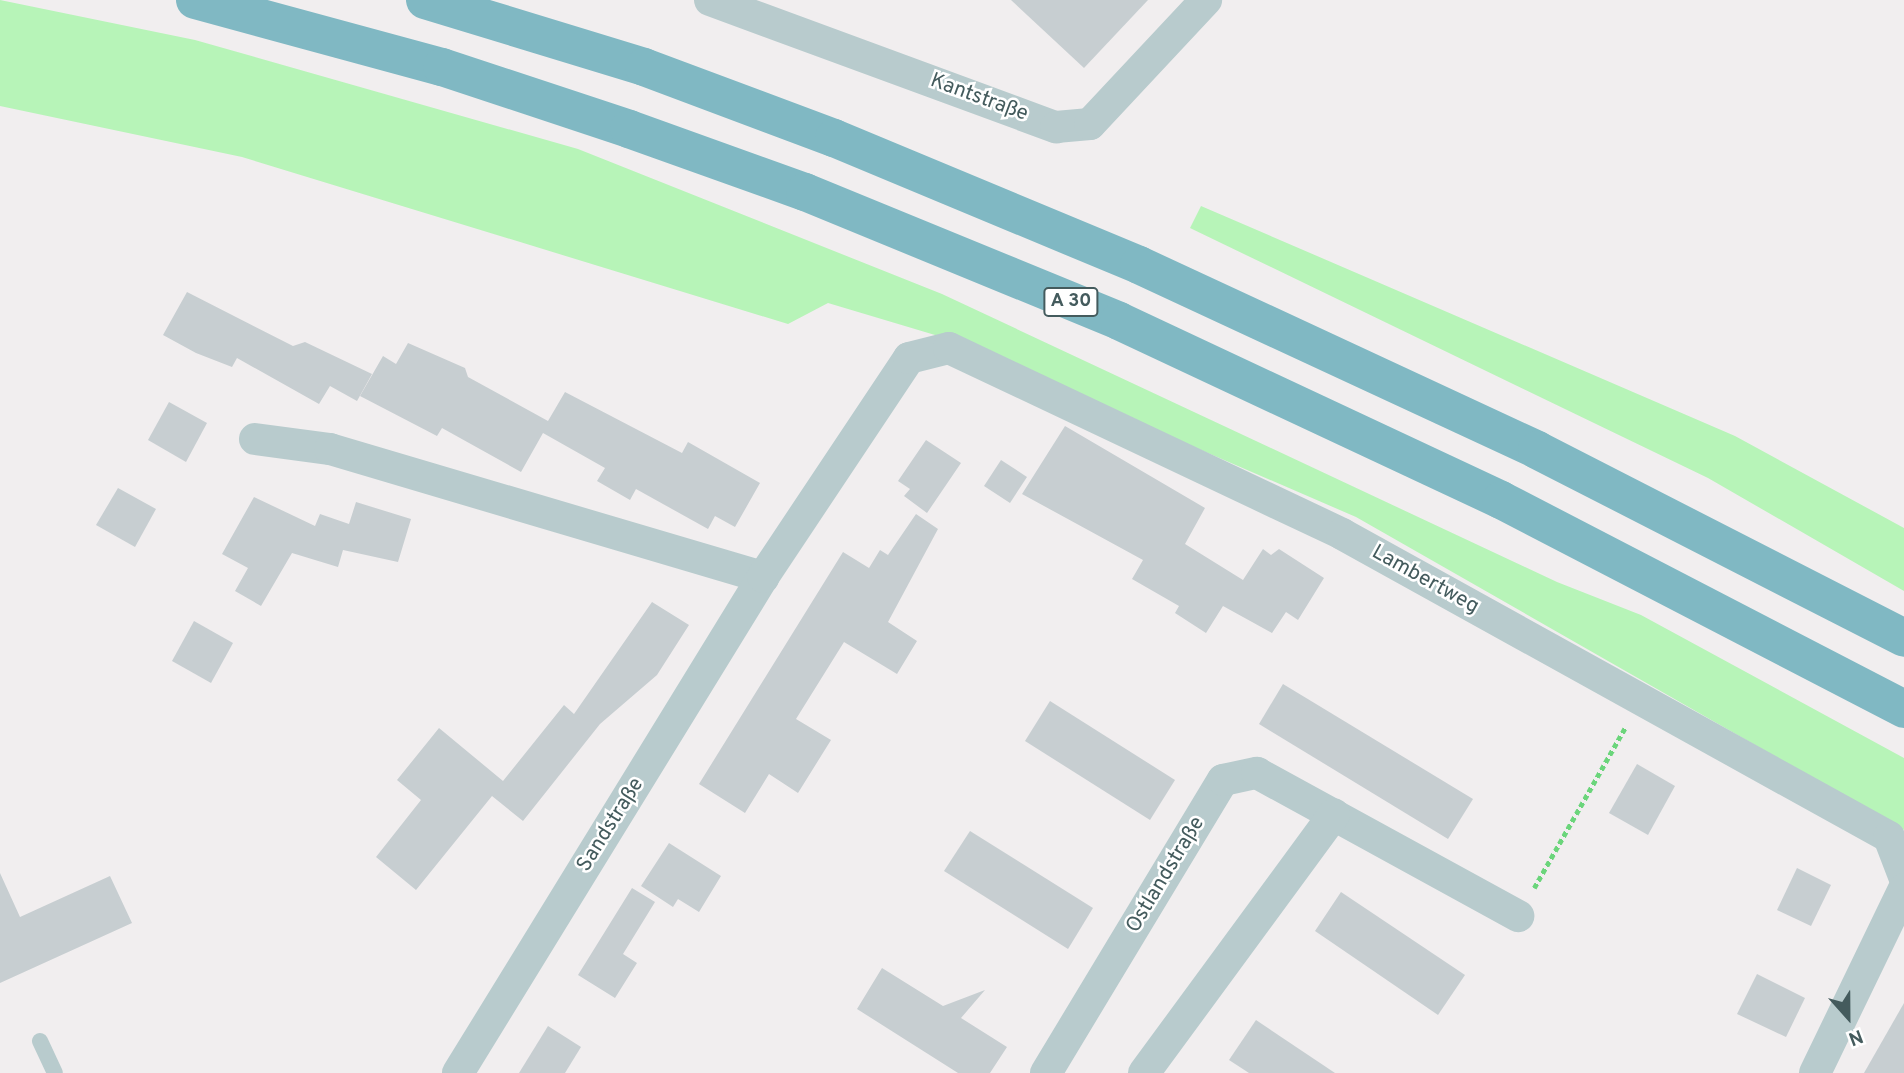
<!DOCTYPE html>
<html>
<head>
<meta charset="utf-8">
<style>
  body { margin:0 }
  #map { position:relative; width:1904px; height:1073px; overflow:hidden; background:#f1eeef; font-family:Overpass,sans-serif }
  div>[style] { position:absolute }
  .green>* { inset:0; background:#b7f4b8 }
  .building>* { inset:0; background:#c7ced1 }
  .path>* { height:4.5px; margin-top:-2.25px; transform-origin:0; background:repeating-linear-gradient(90deg,#6bd57b 0 5px,transparent 0 8.5px) }
  .lane>* { height:16px; margin:-8px; padding:0 8px; transform-origin:8px; border-radius:8px; background:#b8cbcd }
  .street>* { height:32px; margin:-16px; padding:0 16px; transform-origin:16px; border-radius:16px; background:#b8cbcd }
  .highway>* { height:38px; margin:-19px; padding:0 19px; transform-origin:19px; border-radius:19px; background:#80b8c3 }
  span { translate:-50% -50%; white-space:nowrap; text-align:center; line-height:1.15; -webkit-text-stroke:5px #fff; paint-order:stroke }
  .shield-label span { padding:2px 5px; background:#fff; border:2px solid; border-radius:5px; -webkit-text-stroke-width:0 }
  .shield-label { font-size:19px; color:#445b5d; font-weight:700 }
  .street-label { font-size:21px; color:#445b5d }
  .north { position:absolute; left:1813px; top:982px; width:70px; height:70px; -webkit-text-stroke:5px #fff; paint-order:stroke; rotate:159deg; font-size:19px; font-weight:700; line-height:28px; text-align:center; color:#445b5d }
  .north::after { content:''; display:block; margin:auto; width:24px; height:32px; background:#445b5d; clip-path:polygon(50% 0,100% 100%,50% 72%,0 100%) }
</style>
</head>
<body>
<div id="map">
  <div class="green">
    <div style="clip-path:polygon(0 0,195px 40px,578px 149px,942px 294px,1557px 582px,1641px 615px,1904px 758px,1904px 830px,1356px 517px,935px 335px,828px 303px,788px 324px,242px 157px,0 106px)"></div>
    <div style="clip-path:polygon(1201px 206px,1735px 436px,1904px 528px,1904px 591px,1708px 478px,1190px 228px)"></div>
  </div>
  <div class="building">
    <div style="clip-path:polygon(1011px 0,1148px 0,1084px 68px)"></div>
    <div style="clip-path:polygon(187px 292px,293px 346px,305px 342px,372px 374px,357px 401px,330px 386px,319px 404px,237px 358px,232px 367px,196px 353px,163px 335px)"></div>
    <div style="clip-path:polygon(408px 343px,465px 368px,468px 377px,548px 421px,565px 392px,682px 453px,688px 442px,760px 483px,735px 527px,715px 516px,708px 529px,636px 489px,630px 500px,597px 481px,605px 468px,543px 433px,521px 472px,442px 428px,437px 436px,360px 396px,383px 356px,396px 364px)"></div>
    <div style="clip-path:polygon(169px 402px,207px 423px,186px 462px,148px 440px)"></div>
    <div style="clip-path:polygon(1065px 426px,1205px 508px,1185px 544px,1243px 580px,1263px 549px,1271px 555px,1279px 549px,1324px 578px,1298px 620px,1286px 612px,1272px 633px,1223px 606px,1206px 633px,1175px 613px,1179px 606px,1132px 579px,1143px 560px,1022px 494px)"></div>
    <div style="clip-path:polygon(926px 440px,961px 463px,927px 513px,904px 496px,910px 489px,898px 481px)"></div>
    <div style="clip-path:polygon(1001px 460px,1027px 477px,1010px 503px,984px 486px)"></div>
    <div style="clip-path:polygon(118px 488px,156px 509px,135px 547px,96px 525px)"></div>
    <div style="clip-path:polygon(254px 497px,315px 526px,320px 514px,349px 524px,356px 502px,411px 519px,398px 562px,343px 550px,338px 567px,292px 553px,261px 606px,235px 591px,248px 568px,222px 554px)"></div>
    <div style="clip-path:polygon(916px 514px,938px 529px,888px 622px,917px 641px,897px 674px,844px 642px,796px 719px,831px 740px,798px 793px,769px 774px,745px 813px,699px 784px,843px 552px,869px 568px,880px 550px,888px 555px)"></div>
    <div style="clip-path:polygon(652px 602px,689px 625px,657px 675px,600px 724px,523px 821px,492px 796px,416px 890px,376px 857px,421px 800px,397px 780px,439px 728px,503px 781px,564px 705px,574px 714px)"></div>
    <div style="clip-path:polygon(194px 621px,233px 643px,211px 683px,172px 661px)"></div>
    <div style="clip-path:polygon(1283px 684px,1473px 799px,1448px 839px,1259px 724px)"></div>
    <div style="clip-path:polygon(1050px 701px,1175px 780px,1150px 820px,1025px 741px)"></div>
    <div style="clip-path:polygon(1637px 764px,1675px 786px,1648px 835px,1609px 813px)"></div>
    <div style="clip-path:polygon(970px 831px,1093px 908px,1068px 949px,944px 871px)"></div>
    <div style="clip-path:polygon(669px 843px,721px 876px,699px 912px,678px 899px,673px 907px,641px 886px)"></div>
    <div style="clip-path:polygon(1797px 868px,1831px 885px,1811px 926px,1777px 910px)"></div>
    <div style="clip-path:polygon(0 873px,20px 917px,110px 876px,132px 923px,0 983px)"></div>
    <div style="clip-path:polygon(632px 888px,655px 902px,623px 954px,637px 963px,615px 998px,578px 975px)"></div>
    <div style="clip-path:polygon(1341px 892px,1465px 975px,1438px 1015px,1315px 931px)"></div>
    <div style="clip-path:polygon(882px 968px,943px 1006px,985px 990px,961px 1018px,1007px 1047px,990px 1073px,958px 1073px,857px 1009px)"></div>
    <div style="clip-path:polygon(1757px 974px,1805px 998px,1786px 1037px,1737px 1014px)"></div>
    <div style="clip-path:polygon(1904px 1003px,1904px 1073px,1864px 1073px)"></div>
    <div style="clip-path:polygon(1256px 1020px,1335px 1073px,1249px 1073px,1229px 1060px)"></div>
    <div style="clip-path:polygon(548px 1026px,581px 1047px,565px 1073px,519px 1073px)"></div>
  </div>
  <div class="path">
    <div style="left:1534px;top:888px;width:184px;rotate:-60.4deg"></div>
  </div>
  <div class="lane">
    <div style="left:40px;top:1041px;width:35px;rotate:65deg"></div>
  </div>
  <div class="street">
    <div style="left:710px;top:0;width:369px;rotate:20.2deg"></div>
    <div style="left:1056px;top:127px;width:34px;rotate:-5deg"></div>
    <div style="left:1090px;top:124px;width:170px;rotate:-46.9deg"></div>
    <div style="left:255px;top:439px;width:76px;rotate:7.6deg"></div>
    <div style="left:330px;top:449px;width:452px;rotate:16.5deg"></div>
    <div style="left:458px;top:1073px;width:582px;rotate:-58.41deg"></div>
    <div style="left:763px;top:577px;width:263px;rotate:-56.3deg"></div>
    <div style="left:909px;top:358px;width:41px;rotate:-14deg"></div>
    <div style="left:949px;top:348px;width:435px;rotate:25.3deg"></div>
    <div style="left:1342px;top:534px;width:625px;rotate:28.98deg"></div>
    <div style="left:1889px;top:837px;width:42px;rotate:69deg"></div>
    <div style="left:1046px;top:1073px;width:342px;rotate:-58.9deg"></div>
    <div style="left:1223px;top:780px;width:35px;rotate:-12deg"></div>
    <div style="left:1257px;top:773px;width:298px;rotate:28.7deg"></div>
    <div style="left:1144px;top:1073px;width:321px;rotate:-53.7deg"></div>
    <div style="left:1815px;top:1073px;width:204px;rotate:-64.2deg"></div>
  </div>
  <div class="highway">
    <div style="left:195px;top:0;width:256px;rotate:15.2deg"></div>
    <div style="left:442px;top:67px;width:197px;rotate:18.3deg"></div>
    <div style="left:629px;top:129px;width:187px;rotate:19.7deg"></div>
    <div style="left:805px;top:192px;width:339px;rotate:22.3deg"></div>
    <div style="left:1119px;top:321px;width:422px;rotate:25.1deg"></div>
    <div style="left:1501px;top:500px;width:454px;rotate:27.4deg"></div>
    <div style="left:425px;top:0;width:229px;rotate:17deg"></div>
    <div style="left:644px;top:67px;width:203px;rotate:20.5deg"></div>
    <div style="left:834px;top:138px;width:330px;rotate:22.6deg"></div>
    <div style="left:1139px;top:265px;width:439px;rotate:24.9deg"></div>
    <div style="left:1537px;top:450px;width:412px;rotate:27.1deg"></div>
  </div>
  <div class="shield-label">
    <span style="left:1071px;top:302px">A 30</span>
  </div>
  <div class="street-label">
    <span style="left:979px;top:98px;rotate:20deg">Kantstraße</span>
    <span style="left:1425px;top:580px;rotate:29deg">Lambertweg</span>
    <span style="left:611px;top:825px;rotate:-58deg">Sandstraße</span>
    <span style="left:1166px;top:875px;rotate:-59deg">Ostlandstraße</span>
  </div>
  <div class="north">N</div>
</div>
</body>
</html>
